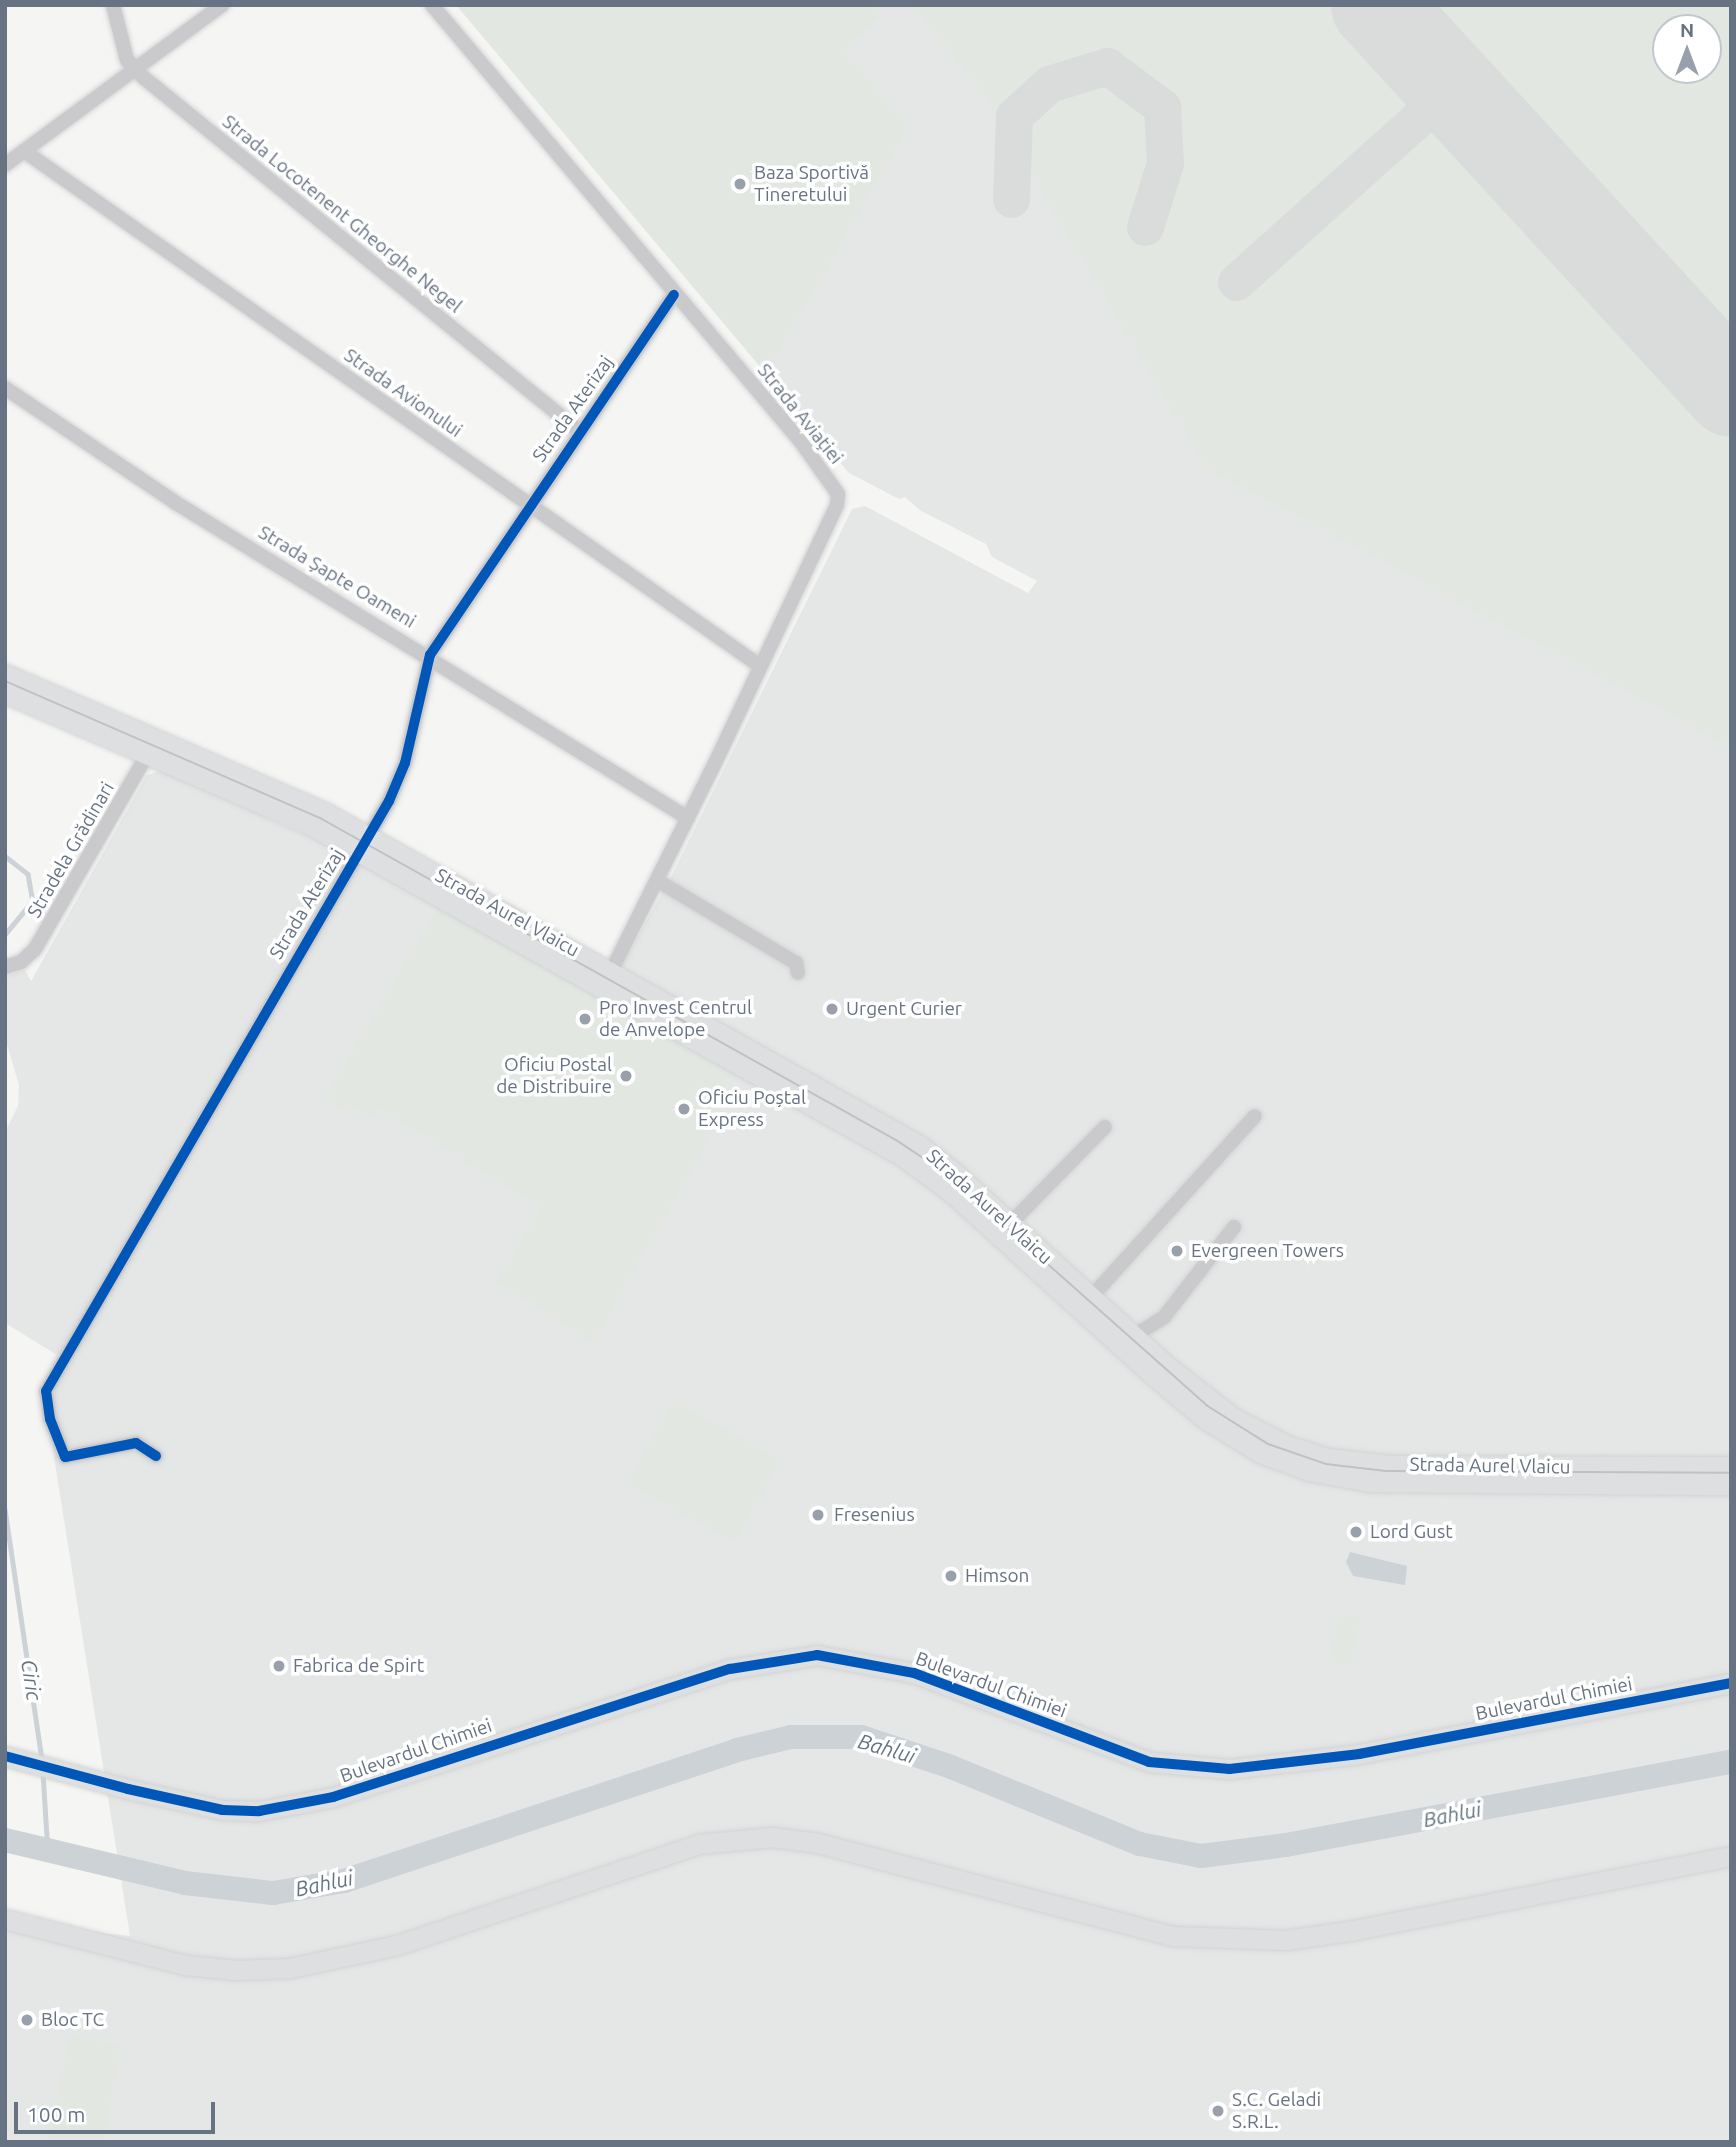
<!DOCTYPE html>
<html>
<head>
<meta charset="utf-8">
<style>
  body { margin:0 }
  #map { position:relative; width:1736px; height:2147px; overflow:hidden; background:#f5f5f4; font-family:Ubuntu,sans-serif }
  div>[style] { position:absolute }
  .built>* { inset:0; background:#e5e7e7 }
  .green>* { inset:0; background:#e3e7e2 }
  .water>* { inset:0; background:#ccd2d6 }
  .stream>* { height:4.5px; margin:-2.25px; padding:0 2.25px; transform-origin:2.25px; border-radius:2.25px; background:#ccd2d6 }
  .river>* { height:24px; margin:-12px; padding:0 12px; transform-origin:12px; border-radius:12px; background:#ccd2d6 }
  .taxiway>* { height:37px; margin:-18.5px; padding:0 18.5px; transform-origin:18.5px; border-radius:18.5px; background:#dadbdb }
  .runway>* { height:91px; margin:-45.5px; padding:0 45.5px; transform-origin:45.5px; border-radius:45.5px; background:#dadbdb }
  .roads { filter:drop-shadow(0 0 2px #d2d3d4) drop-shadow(0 0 2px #d2d3d4) }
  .street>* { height:14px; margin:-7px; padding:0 7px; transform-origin:7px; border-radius:7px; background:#cacacc }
  .secondary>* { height:19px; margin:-9.5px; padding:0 9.5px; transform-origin:9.5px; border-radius:9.5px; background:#dedfe0 }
  .tram>* { height:2px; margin:-1px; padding:0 1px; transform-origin:1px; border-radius:1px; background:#c0c1c2 }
  .cycleway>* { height:10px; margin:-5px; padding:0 5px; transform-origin:5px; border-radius:5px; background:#0057b8 }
  .dots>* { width:19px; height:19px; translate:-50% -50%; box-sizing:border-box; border:4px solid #fff; border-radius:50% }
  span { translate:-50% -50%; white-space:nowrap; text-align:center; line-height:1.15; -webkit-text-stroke:7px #fff; paint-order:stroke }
  .poi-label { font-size:19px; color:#677383 }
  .left { translate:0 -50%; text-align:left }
  .right { translate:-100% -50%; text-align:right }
  .street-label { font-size:19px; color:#677383 }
  .water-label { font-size:21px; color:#63747f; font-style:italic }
  .frame { position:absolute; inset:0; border:7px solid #677383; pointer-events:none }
  .north { position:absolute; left:1652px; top:14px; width:70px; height:70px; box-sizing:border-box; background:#fff; border:2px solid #c2c7cd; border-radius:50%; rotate:0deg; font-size:19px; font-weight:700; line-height:28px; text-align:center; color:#677383 }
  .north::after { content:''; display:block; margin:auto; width:24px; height:32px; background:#99a0ab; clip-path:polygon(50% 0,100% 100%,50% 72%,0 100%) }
  .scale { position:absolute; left:14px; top:2102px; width:201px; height:32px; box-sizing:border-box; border:4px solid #677383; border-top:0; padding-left:9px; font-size:21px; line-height:24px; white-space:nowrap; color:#677383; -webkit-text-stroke:5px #fff; paint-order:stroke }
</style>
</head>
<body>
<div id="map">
  <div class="built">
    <div style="clip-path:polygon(evenodd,868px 5px,1701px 5px,1731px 40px,1731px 2142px,5px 2142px,5px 1924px,130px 1936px,44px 1394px,65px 1360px,5px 1323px,5px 1132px,18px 1106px,19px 1085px,5px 1038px,5px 976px,25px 970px,31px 981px,147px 775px,181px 765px,272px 821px,345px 851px,605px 995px,669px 881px,852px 509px,865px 506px,1028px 593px,1037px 581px,992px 557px,986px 544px,921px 511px,905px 497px,899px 499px,849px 473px,766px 375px,771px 369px,844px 49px,879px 20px,868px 5px,1666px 28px,1708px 28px,1708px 70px,1666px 70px,1666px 28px)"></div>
  </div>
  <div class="green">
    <div style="clip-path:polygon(456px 5px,868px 5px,880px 19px,844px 50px,908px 126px,766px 374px)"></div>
    <div style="clip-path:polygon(evenodd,912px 5px,1731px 5px,1731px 747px,1207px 468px,979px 88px,912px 5px,1708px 28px,1708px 70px,1666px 70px,1666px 28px,1708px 28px)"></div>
    <div style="clip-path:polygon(441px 903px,734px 1072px,715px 1106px,725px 1112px,593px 1342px,497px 1282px,541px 1208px,379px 1108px,373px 1117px,354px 1107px,350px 1113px,325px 1098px)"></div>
    <div style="clip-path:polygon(673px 1400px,781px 1460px,734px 1542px,627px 1483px)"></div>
    <div style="clip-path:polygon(1339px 1613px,1361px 1617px,1351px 1667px,1329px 1662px)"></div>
    <div style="clip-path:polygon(71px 2036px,121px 2045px,103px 2142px,47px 2142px)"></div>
  </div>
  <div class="water">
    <div style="clip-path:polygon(1350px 1552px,1407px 1566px,1405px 1585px,1353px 1576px,1346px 1562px)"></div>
  </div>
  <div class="stream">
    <div style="left:5px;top:856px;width:29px;rotate:38deg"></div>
    <div style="left:28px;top:874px;width:27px;rotate:80deg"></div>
    <div style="left:33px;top:901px;width:44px;rotate:129.5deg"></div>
    <div style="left:5px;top:1509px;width:254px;rotate:81.6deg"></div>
    <div style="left:43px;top:1773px;width:79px;rotate:86.4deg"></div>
  </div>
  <div class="river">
    <div style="left:5px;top:1840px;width:185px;rotate:13.4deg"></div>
    <div style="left:185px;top:1883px;width:89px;rotate:6.5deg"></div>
    <div style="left:273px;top:1893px;width:72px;rotate:-9.6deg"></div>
    <div style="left:344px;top:1881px;width:414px;rotate:-18.4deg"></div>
    <div style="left:737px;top:1750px;width:56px;rotate:-13.5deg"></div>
    <div style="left:791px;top:1737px;width:70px"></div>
    <div style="left:861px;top:1737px;width:95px;rotate:18.4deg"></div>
    <div style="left:951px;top:1767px;width:204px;rotate:22.2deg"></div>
    <div style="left:1140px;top:1844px;width:62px;rotate:11.1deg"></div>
    <div style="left:1201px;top:1856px;width:86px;rotate:-7.4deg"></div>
    <div style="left:1286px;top:1845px;width:453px;rotate:-10.6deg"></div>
  </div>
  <div class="taxiway">
    <div style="left:1011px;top:199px;width:83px;rotate:-87.9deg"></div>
    <div style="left:1014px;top:116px;width:47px;rotate:-42.4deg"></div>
    <div style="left:1049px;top:84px;width:61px;rotate:-17.2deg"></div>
    <div style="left:1107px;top:66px;width:69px;rotate:36.7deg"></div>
    <div style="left:1162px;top:107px;width:56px;rotate:86.9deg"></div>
    <div style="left:1165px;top:163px;width:67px;rotate:107.4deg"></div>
    <div style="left:1236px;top:282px;width:290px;rotate:-41.9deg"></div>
  </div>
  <div class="runway">
    <div style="left:1376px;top:5px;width:524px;rotate:47.4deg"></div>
  </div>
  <div class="roads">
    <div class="street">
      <div style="left:113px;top:5px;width:57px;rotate:75.7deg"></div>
      <div style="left:127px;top:60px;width:23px;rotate:47deg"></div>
      <div style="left:143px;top:77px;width:562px;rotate:39.07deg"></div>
      <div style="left:432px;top:5px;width:572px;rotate:49.82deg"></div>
      <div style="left:801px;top:442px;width:64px;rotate:54.6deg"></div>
      <div style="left:838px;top:494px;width:11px;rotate:95deg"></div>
      <div style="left:837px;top:505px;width:288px;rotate:115.3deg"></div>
      <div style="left:714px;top:765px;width:240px;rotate:116.5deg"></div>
      <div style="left:24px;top:151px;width:898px;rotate:34.98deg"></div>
      <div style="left:5px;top:165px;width:270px;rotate:-36.4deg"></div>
      <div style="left:5px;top:388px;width:206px;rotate:33.9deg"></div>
      <div style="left:176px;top:503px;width:601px;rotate:31.6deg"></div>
      <div style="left:658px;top:881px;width:161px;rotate:30.7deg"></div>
      <div style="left:796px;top:963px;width:10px;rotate:79deg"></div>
      <div style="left:5px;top:967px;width:17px;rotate:-17deg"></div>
      <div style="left:21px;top:962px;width:19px;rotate:-43deg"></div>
      <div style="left:35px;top:949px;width:232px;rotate:-60deg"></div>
      <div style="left:1004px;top:1230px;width:144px;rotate:-45.6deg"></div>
      <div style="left:1085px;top:1304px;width:253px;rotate:-47.9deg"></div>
      <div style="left:1134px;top:1336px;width:36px;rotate:-32deg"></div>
      <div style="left:1164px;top:1317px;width:114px;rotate:-52.1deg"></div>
      <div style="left:156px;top:1456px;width:24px;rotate:-147deg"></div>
      <div style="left:136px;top:1443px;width:72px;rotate:168.8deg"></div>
      <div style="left:65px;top:1457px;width:41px;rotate:-111.5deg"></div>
      <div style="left:50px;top:1419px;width:28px;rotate:-98deg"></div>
      <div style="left:46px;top:1391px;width:682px;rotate:-59.83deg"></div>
      <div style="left:389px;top:801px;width:41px;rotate:-67.2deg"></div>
      <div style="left:405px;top:763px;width:111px;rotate:-77deg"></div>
      <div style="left:430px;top:655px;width:435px;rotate:-55.9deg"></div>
    </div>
    <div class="secondary">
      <div style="left:5px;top:674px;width:350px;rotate:23.4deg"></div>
      <div style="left:326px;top:813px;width:680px;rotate:29.24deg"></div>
      <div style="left:919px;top:1145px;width:44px;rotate:37.6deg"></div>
      <div style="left:954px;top:1172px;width:288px;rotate:42.3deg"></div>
      <div style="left:1167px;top:1366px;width:85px;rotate:37.8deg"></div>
      <div style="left:1234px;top:1418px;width:59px;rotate:27deg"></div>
      <div style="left:1287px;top:1445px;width:42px;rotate:18deg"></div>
      <div style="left:1327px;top:1458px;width:64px;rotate:6.2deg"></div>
      <div style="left:1391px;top:1465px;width:340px;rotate:0.2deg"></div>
      <div style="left:5px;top:693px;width:335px;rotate:23.4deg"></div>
      <div style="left:312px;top:826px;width:676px;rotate:29.22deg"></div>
      <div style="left:902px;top:1156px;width:61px;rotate:36.3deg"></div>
      <div style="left:951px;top:1192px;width:275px;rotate:42.2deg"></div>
      <div style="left:1155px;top:1377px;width:65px;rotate:40deg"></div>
      <div style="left:1205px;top:1419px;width:65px;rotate:31.7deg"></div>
      <div style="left:1260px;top:1453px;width:52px;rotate:20.2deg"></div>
      <div style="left:1309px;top:1471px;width:63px;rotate:10.1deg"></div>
      <div style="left:1371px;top:1482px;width:360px;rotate:0.5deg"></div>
      <div style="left:5px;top:1756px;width:127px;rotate:15deg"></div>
      <div style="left:128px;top:1789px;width:97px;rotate:12.5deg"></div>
      <div style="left:223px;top:1810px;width:36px;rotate:2deg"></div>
      <div style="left:259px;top:1811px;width:75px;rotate:-10.7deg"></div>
      <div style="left:333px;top:1797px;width:417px;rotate:-17.9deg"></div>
      <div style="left:730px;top:1669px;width:88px;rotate:-9.1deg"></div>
      <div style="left:817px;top:1655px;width:99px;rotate:10.5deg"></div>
      <div style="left:914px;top:1673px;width:251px;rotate:20.7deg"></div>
      <div style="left:1149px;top:1762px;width:81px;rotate:4.9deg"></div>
      <div style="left:1230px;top:1769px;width:130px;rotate:-6.6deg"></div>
      <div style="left:1359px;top:1754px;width:379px;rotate:-10.8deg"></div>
      <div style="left:5px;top:1919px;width:187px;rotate:14.3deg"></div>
      <div style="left:186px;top:1965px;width:50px;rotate:5.7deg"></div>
      <div style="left:236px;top:1970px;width:54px;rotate:-2.1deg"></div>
      <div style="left:290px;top:1968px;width:109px;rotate:-12.1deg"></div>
      <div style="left:397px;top:1945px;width:317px;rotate:-18.5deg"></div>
      <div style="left:698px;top:1844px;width:74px;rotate:-5.4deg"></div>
      <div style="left:772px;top:1837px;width:46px;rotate:7.4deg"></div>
      <div style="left:818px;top:1843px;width:366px;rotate:14.7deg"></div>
      <div style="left:1172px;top:1936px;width:114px;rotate:2deg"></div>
      <div style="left:1286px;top:1940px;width:64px;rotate:-8.1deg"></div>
      <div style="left:1349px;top:1931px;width:389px;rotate:-11.1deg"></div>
    </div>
  </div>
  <div class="tram">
    <div style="left:5px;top:681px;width:344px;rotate:23.5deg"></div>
    <div style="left:320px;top:818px;width:660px;rotate:29.21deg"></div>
    <div style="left:896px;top:1140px;width:58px;rotate:33.7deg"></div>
    <div style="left:944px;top:1172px;width:351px;rotate:41.6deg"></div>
    <div style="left:1206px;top:1405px;width:73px;rotate:32.2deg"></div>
    <div style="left:1268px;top:1444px;width:61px;rotate:19deg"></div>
    <div style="left:1326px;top:1464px;width:60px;rotate:6.7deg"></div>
    <div style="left:1386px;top:1471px;width:345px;rotate:0.3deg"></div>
  </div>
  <div class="cycleway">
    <div style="left:156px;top:1456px;width:24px;rotate:-147deg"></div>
    <div style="left:136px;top:1443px;width:72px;rotate:168.8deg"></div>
    <div style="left:65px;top:1457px;width:41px;rotate:-111.5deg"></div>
    <div style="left:50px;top:1419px;width:28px;rotate:-98deg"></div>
    <div style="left:46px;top:1391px;width:682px;rotate:-59.83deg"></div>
    <div style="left:389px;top:801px;width:41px;rotate:-67.2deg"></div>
    <div style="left:405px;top:763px;width:111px;rotate:-77deg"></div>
    <div style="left:430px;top:655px;width:435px;rotate:-55.9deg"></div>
    <div style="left:5px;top:1756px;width:127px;rotate:15deg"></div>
    <div style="left:128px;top:1789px;width:97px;rotate:12.5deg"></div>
    <div style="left:223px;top:1810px;width:36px;rotate:2deg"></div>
    <div style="left:259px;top:1811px;width:75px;rotate:-10.7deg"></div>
    <div style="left:333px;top:1797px;width:417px;rotate:-17.9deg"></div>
    <div style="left:730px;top:1669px;width:88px;rotate:-9.1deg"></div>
    <div style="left:817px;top:1655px;width:99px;rotate:10.5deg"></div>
    <div style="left:914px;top:1673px;width:251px;rotate:20.7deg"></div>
    <div style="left:1149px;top:1762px;width:81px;rotate:4.9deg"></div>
    <div style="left:1230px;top:1769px;width:130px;rotate:-6.6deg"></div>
    <div style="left:1359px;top:1754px;width:379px;rotate:-10.8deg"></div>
  </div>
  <div class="dots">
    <div style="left:740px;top:184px;background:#99a0ab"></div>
    <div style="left:832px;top:1009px;background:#99a0ab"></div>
    <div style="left:585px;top:1019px;background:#99a0ab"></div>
    <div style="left:626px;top:1076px;background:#99a0ab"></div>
    <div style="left:684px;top:1109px;background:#99a0ab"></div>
    <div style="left:1177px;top:1251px;background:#99a0ab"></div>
    <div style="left:818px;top:1515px;background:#99a0ab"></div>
    <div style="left:1356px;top:1532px;background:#99a0ab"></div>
    <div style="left:951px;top:1576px;background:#99a0ab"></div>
    <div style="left:279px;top:1666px;background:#99a0ab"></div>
    <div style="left:27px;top:2020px;background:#99a0ab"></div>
    <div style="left:1218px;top:2111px;background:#99a0ab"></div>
  </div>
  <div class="poi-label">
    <span class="left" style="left:754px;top:184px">Baza Sportivă<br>Tineretului</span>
    <span class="left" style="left:599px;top:1019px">Pro Invest Centrul<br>de Anvelope</span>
    <span class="left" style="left:846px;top:1009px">Urgent Curier</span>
    <span class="right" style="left:612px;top:1076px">Oficiu Postal<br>de Distribuire</span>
    <span class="left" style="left:698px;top:1109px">Oficiu Poștal<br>Express</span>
    <span class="left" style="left:1191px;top:1251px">Evergreen Towers</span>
    <span class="left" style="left:834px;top:1515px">Fresenius</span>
    <span class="left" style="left:1370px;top:1532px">Lord Gust</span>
    <span class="left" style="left:965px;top:1576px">Himson</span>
    <span class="left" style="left:293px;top:1666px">Fabrica de Spirt</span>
    <span class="left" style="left:41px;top:2020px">Bloc TC</span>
    <span class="left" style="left:1232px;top:2111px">S.C. Geladi<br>S.R.L.</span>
  </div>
  <div class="street-label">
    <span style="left:342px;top:214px;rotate:39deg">Strada Locotenent Gheorghe Negel</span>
    <span style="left:403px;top:393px;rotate:35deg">Strada Avionului</span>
    <span style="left:573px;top:409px;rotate:-55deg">Strada Aterizaj</span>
    <span style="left:800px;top:414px;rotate:51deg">Strada Aviației</span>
    <span style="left:337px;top:577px;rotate:31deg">Strada Șapte Oameni</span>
    <span style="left:71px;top:850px;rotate:-60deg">Stradela Grădinari</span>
    <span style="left:307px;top:904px;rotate:-59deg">Strada Aterizaj</span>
    <span style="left:507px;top:913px;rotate:29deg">Strada Aurel Vlaicu</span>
    <span style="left:989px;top:1207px;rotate:42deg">Strada Aurel Vlaicu</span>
    <span style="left:1490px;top:1466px;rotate:1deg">Strada Aurel Vlaicu</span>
    <span style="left:991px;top:1685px;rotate:20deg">Bulevardul Chimiei</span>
    <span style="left:1554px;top:1699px;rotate:-11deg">Bulevardul Chimiei</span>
    <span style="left:416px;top:1751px;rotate:-19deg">Bulevardul Chimiei</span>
  </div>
  <div class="water-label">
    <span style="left:32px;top:1680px;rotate:81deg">Ciric</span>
    <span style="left:887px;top:1748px;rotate:16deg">Bahlui</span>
    <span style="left:1452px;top:1814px;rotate:-11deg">Bahlui</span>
    <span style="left:324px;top:1883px;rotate:-12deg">Bahlui</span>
  </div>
  <div class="frame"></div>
  <div class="north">N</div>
  <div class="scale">100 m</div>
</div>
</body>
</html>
